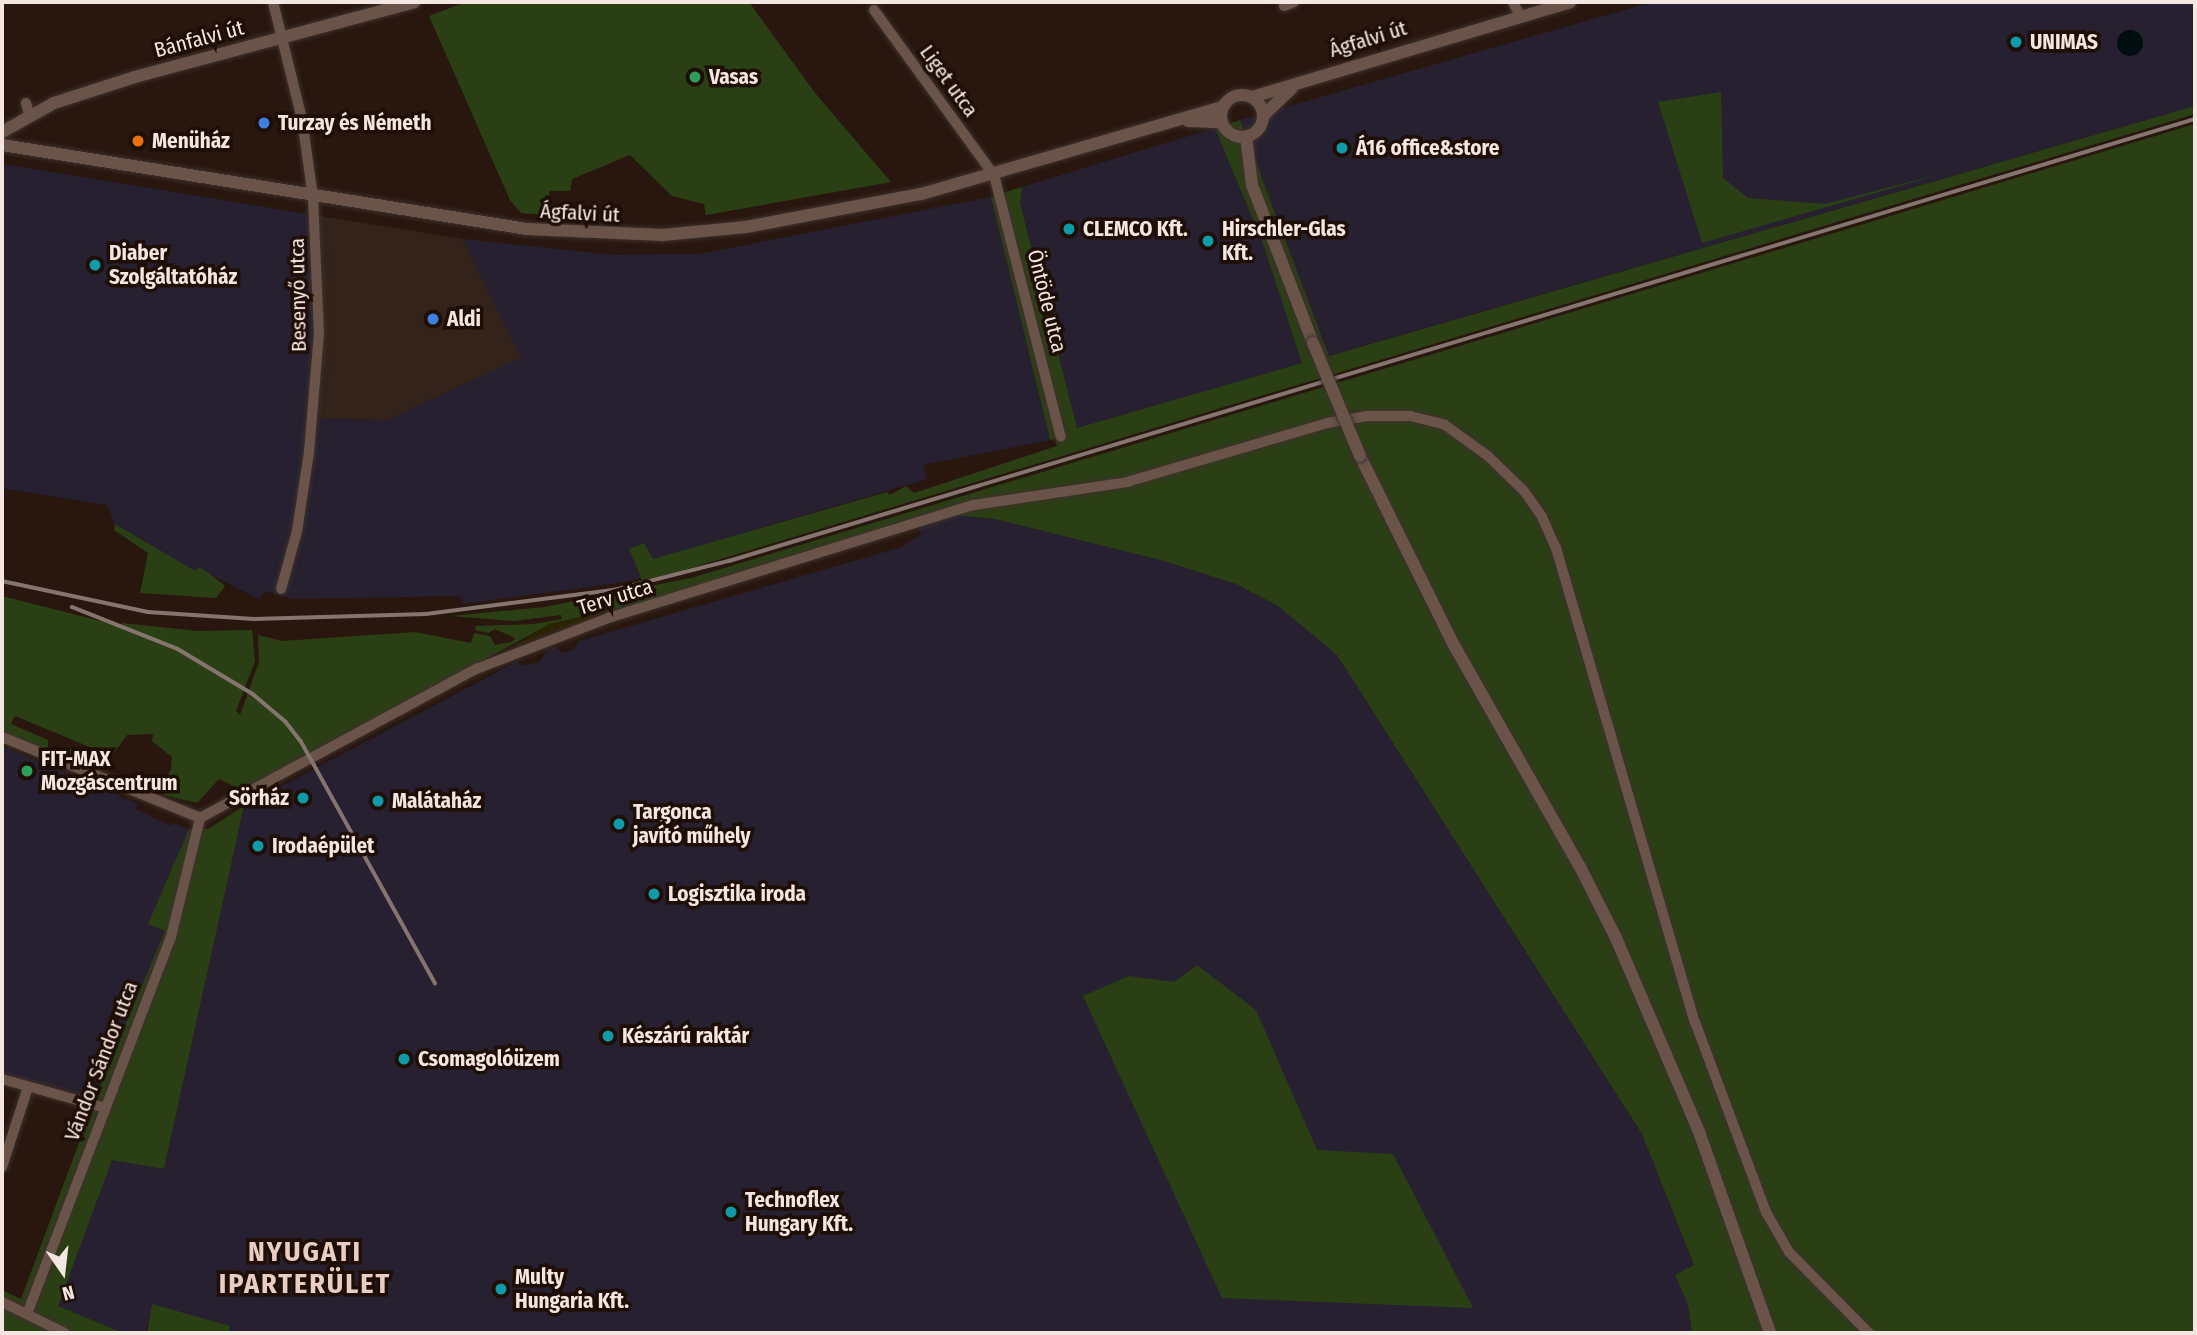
<!DOCTYPE html>
<html>
<head>
<meta charset="utf-8">
<style>
  body { margin:0 }
  #map { position:relative; width:2197px; height:1335px; overflow:hidden; background:#29170f; font-family:"Fira Sans Condensed",sans-serif }
  div>[style] { position:absolute }
  .commercial>* { inset:0; background:#33231a }
  .industrial>* { inset:0; background:#262030 }
  .green>* { inset:0; background:#2a4014 }
  .sand>* { inset:0; background:#2b2302 }
  .water>* { inset:0; background:#000e12 }
  .round { border-radius:50% }
  .roads { filter:drop-shadow(0 0 2px #3e312d) drop-shadow(0 0 2px #3e312d) }
  .minor>* { height:10px; margin:-5px; padding:0 5px; transform-origin:5px; border-radius:5px; background:#6a544a }
  .tertiary>* { height:12px; margin:-6px; padding:0 6px; transform-origin:6px; border-radius:6px; background:#6a544a }
  .secondary>* { height:12px; margin:-6px; padding:0 6px; transform-origin:6px; border-radius:6px; background:#6a544a }
  .secondary>.ring { margin:-6px; padding:0; box-sizing:content-box; background:none; border:12px solid #6a544a; border-radius:50% }
  .rail>* { height:3.5px; margin:-1.75px; padding:0 1.75px; transform-origin:1.75px; border-radius:1.75px; background:#85756e }
  .bridges { filter:drop-shadow(0 0 2px #3e312d) drop-shadow(0 0 2px #3e312d) }
  .secondary-bridge>* { height:12px; margin:-6px; padding:0 6px; transform-origin:6px; border-radius:6px; background:#6a544a }
  .dots>* { width:19px; height:19px; translate:-50% -50%; box-sizing:border-box; border:4px solid #1f0e06; border-radius:50% }
  span { translate:-50% -50%; white-space:nowrap; text-align:center; line-height:1.15; -webkit-text-stroke:7px #1f0e06; paint-order:stroke }
  .street-label { font-size:21px; color:#f4e7e1 }
  .poi-label { font-size:21px; color:#f4e7e1; font-weight:700 }
  .left { translate:0 -50%; text-align:left }
  .right { translate:-100% -50%; text-align:right }
  .district-label { font-size:28px; color:#e8cec2; font-weight:700; letter-spacing:2px }
  .frame { position:absolute; inset:0; border:4px solid #f4e7e1; pointer-events:none }
  .north { position:absolute; left:28px; top:1237px; width:70px; height:70px; -webkit-text-stroke:5px #1f0e06; paint-order:stroke; rotate:166deg; font-size:19px; font-weight:700; line-height:28px; text-align:center; color:#f4e7e1 }
  .north::after { content:''; display:block; margin:auto; width:24px; height:32px; background:#f4e7e1; clip-path:polygon(50% 0,100% 100%,50% 72%,0 100%) }
</style>
</head>
<body>
<div id="map">
  <div class="commercial">
    <div style="clip-path:polygon(320px 216px,463px 239px,522px 358px,387px 420px,320px 419px)"></div>
  </div>
  <div class="industrial">
    <div style="clip-path:polygon(1653px 2px,2195px 2px,2195px 106px,1328px 356px,1240px 120px)"></div>
    <div style="clip-path:polygon(1215px 128px,1263px 244px,1303px 363px,1077px 428px,1020px 203px,1022px 187px)"></div>
    <div style="clip-path:polygon(2px 164px,320px 216px,320px 419px,387px 420px,521px 358px,463px 239px,615px 255px,700px 254px,991px 197px,1050px 440px,923px 465px,927px 479px,652px 560px,644px 544px,629px 549px,641px 578px,618px 583px,463px 604px,460px 596px,292px 599px,265px 591px,260px 600px,199px 568px,195px 572px,115px 524px,107px 505px,2px 488px)"></div>
    <div style="clip-path:polygon(942px 514px,995px 519px,1164px 561px,1236px 584px,1278px 606px,1337px 655px,1642px 1134px,1694px 1266px,1675px 1275px,1688px 1304px,1692px 1333px,229px 1333px,230px 1327px,152px 1305px,146px 1333px,123px 1333px,57px 1306px,112px 1159px,164px 1169px,244px 806px,518px 661px,522px 666px,540px 662px,546px 650px,556px 647px,563px 653px,575px 649px,579px 641px,902px 547px,922px 534px,917px 528px)"></div>
    <div style="clip-path:polygon(2px 746px,138px 804px,136px 809px,171px 826px,173px 823px,189px 829px,149px 923px,165px 930px,97px 1099px,2px 1073px)"></div>
  </div>
  <div class="green">
    <div style="clip-path:polygon(466px 2px,749px 2px,815px 93px,891px 182px,706px 215px,704px 204px,672px 196px,630px 155px,572px 179px,570px 191px,550px 191px,545px 215px,521px 213px,510px 200px,429px 16px)"></div>
    <div style="clip-path:polygon(1721px 92px,1723px 178px,1748px 198px,1825px 204px,1952px 171px,1702px 243px,1658px 102px)"></div>
    <div style="clip-path:polygon(2195px 106px,2195px 114px,681px 571px,642px 580px,629px 549px,644px 543px,653px 559px,887px 492px,890px 495px,906px 486px,914px 493px,1057px 446px,1055px 439px,1050px 440px,991px 197px,1022px 187px,1020px 203px,1077px 428px,1302px 363px,1263px 244px,1215px 128px,1240px 120px,1329px 356px)"></div>
    <div style="clip-path:polygon(2195px 124px,2195px 1333px,1692px 1333px,1688px 1304px,1675px 1275px,1694px 1265px,1642px 1134px,1337px 655px,1278px 606px,1236px 584px,1164px 561px,995px 519px,942px 514px,917px 528px,884px 532px,640px 604px,550px 624px,242px 790px,219px 779px,197px 803px,164px 795px,161px 784px,171px 770px,172px 757px,152px 741px,153px 734px,127px 735px,99px 773px,61px 758px,66px 747px,90px 757px,97px 750px,15px 716px,11px 724px,48px 740px,48px 752px,2px 733px,2px 596px,120px 626px,122px 623px,198px 631px,252px 630px,255px 661px,236px 711px,240px 715px,259px 662px,258px 635px,282px 641px,415px 632px,471px 643px,474px 633px,490px 636px,495px 645px,512px 642px,515px 638px,495px 629px,488px 633px,475px 630px,476px 626px,534px 624px,562px 619px,561px 615px,514px 621px,451px 616px,544px 607px,691px 578px)"></div>
    <div style="clip-path:polygon(115px 524px,195px 571px,199px 567px,209px 573px,225px 586px,216px 598px,140px 593px,148px 553px,114px 530px)"></div>
    <div style="clip-path:polygon(244px 806px,164px 1169px,112px 1160px,58px 1306px,123px 1333px,2px 1333px,2px 1290px,21px 1299px,106px 1070px,165px 931px,148px 924px,189px 829px,208px 829px)"></div>
    <div style="clip-path:polygon(1197px 965px,1256px 1010px,1317px 1150px,1393px 1154px,1473px 1308px,1222px 1298px,1083px 996px,1129px 976px,1174px 982px)"></div>
    <div style="clip-path:polygon(152px 1304px,230px 1326px,229px 1333px,147px 1333px)"></div>
  </div>
  <div class="sand">
    <div style="clip-path:polygon(640px 604px,554px 631px,507px 650px,550px 624px)"></div>
  </div>
  <div class="water">
    <div class="round" style="left:2117px;top:30px;width:26px;height:26px"></div>
  </div>
  <div class="roads">
    <div class="minor">
      <div style="left:273px;top:2px;width:121px;rotate:76.1deg"></div>
      <div style="left:302px;top:119px;width:79px;rotate:82deg"></div>
      <div style="left:313px;top:197px;width:136px;rotate:87.5deg"></div>
      <div style="left:319px;top:333px;width:119px;rotate:94.8deg"></div>
      <div style="left:309px;top:452px;width:80px;rotate:98.6deg"></div>
      <div style="left:297px;top:531px;width:60px;rotate:105.4deg"></div>
      <div style="left:1513px;top:2px;width:16px;rotate:63deg"></div>
      <div style="left:1284px;top:6px;width:11px;rotate:-22deg"></div>
      <div style="left:874px;top:10px;width:204px;rotate:54deg"></div>
      <div style="left:994px;top:175px;width:270px;rotate:75.7deg"></div>
      <div style="left:26px;top:103px;width:11px;rotate:75deg"></div>
      <div style="left:2px;top:737px;width:214px;rotate:22.2deg"></div>
      <div style="left:200px;top:818px;width:314px;rotate:-28.4deg"></div>
      <div style="left:476px;top:669px;width:142px;rotate:-21.1deg"></div>
      <div style="left:608px;top:618px;width:383px;rotate:-17.2deg"></div>
      <div style="left:974px;top:505px;width:155px;rotate:-8.5deg"></div>
      <div style="left:1127px;top:482px;width:209px;rotate:-16.4deg"></div>
      <div style="left:1327px;top:423px;width:41px;rotate:-9.9deg"></div>
      <div style="left:1367px;top:416px;width:43px"></div>
      <div style="left:1410px;top:416px;width:36px;rotate:14deg"></div>
      <div style="left:1445px;top:425px;width:53px;rotate:35.8deg"></div>
      <div style="left:1488px;top:456px;width:50px;rotate:44.2deg"></div>
      <div style="left:1524px;top:491px;width:32px;rotate:55deg"></div>
      <div style="left:1542px;top:517px;width:34px;rotate:66deg"></div>
      <div style="left:1556px;top:548px;width:494px;rotate:73.7deg"></div>
      <div style="left:1695px;top:1022px;width:203px;rotate:69.5deg"></div>
      <div style="left:1766px;top:1212px;width:46px;rotate:60.1deg"></div>
      <div style="left:1789px;top:1252px;width:114px;rotate:45.4deg"></div>
      <div style="left:2px;top:1079px;width:104px;rotate:15.6deg"></div>
      <div style="left:2px;top:1167px;width:84px;rotate:-72deg"></div>
      <div style="left:2px;top:1302px;width:70px;rotate:26.2deg"></div>
      <div style="left:27px;top:1314px;width:404px;rotate:-69.1deg"></div>
      <div style="left:171px;top:937px;width:122px;rotate:-76.3deg"></div>
    </div>
    <div class="tertiary">
      <div style="left:1252px;top:97px;width:332px;rotate:-16.6deg"></div>
      <div style="left:1263px;top:116px;width:40px;rotate:-44deg"></div>
      <div style="left:2px;top:132px;width:60px;rotate:-29.1deg"></div>
      <div style="left:54px;top:103px;width:85px;rotate:-17.8deg"></div>
      <div style="left:135px;top:77px;width:289px;rotate:-15deg"></div>
    </div>
    <div class="secondary">
      <div class="ring" style="left:1221px;top:95px;width:30px;height:30px"></div>
      <div style="left:1188px;top:121px;width:33px;rotate:2deg"></div>
      <div style="left:1246px;top:137px;width:48px;rotate:82.9deg"></div>
      <div style="left:1252px;top:185px;width:169px;rotate:68.9deg"></div>
      <div style="left:2px;top:145px;width:532px;rotate:9.09deg"></div>
      <div style="left:527px;top:229px;width:136px;rotate:2.5deg"></div>
      <div style="left:663px;top:235px;width:83px;rotate:-5.5deg"></div>
      <div style="left:746px;top:227px;width:178px;rotate:-10.7deg"></div>
      <div style="left:921px;top:194px;width:313px;rotate:-16.1deg"></div>
      <div style="left:1360px;top:456px;width:213px;rotate:63.6deg"></div>
      <div style="left:1455px;top:647px;width:253px;rotate:60.4deg"></div>
      <div style="left:1580px;top:867px;width:80px;rotate:63.1deg"></div>
      <div style="left:1616px;top:938px;width:211px;rotate:66.8deg"></div>
      <div style="left:1699px;top:1132px;width:213px;rotate:70.5deg"></div>
    </div>
  </div>
  <div class="rail">
    <div style="left:2px;top:581px;width:149px;rotate:12deg"></div>
    <div style="left:148px;top:612px;width:106px;rotate:3.8deg"></div>
    <div style="left:254px;top:619px;width:172px;rotate:-1.7deg"></div>
    <div style="left:426px;top:614px;width:190px;rotate:-7.3deg"></div>
    <div style="left:614px;top:590px;width:119px;rotate:-14.2deg"></div>
    <div style="left:729px;top:561px;width:1531px;rotate:-16.78deg"></div>
    <div style="left:72px;top:607px;width:114px;rotate:21.6deg"></div>
    <div style="left:178px;top:649px;width:87px;rotate:31deg"></div>
    <div style="left:253px;top:694px;width:43px;rotate:40.3deg"></div>
    <div style="left:286px;top:722px;width:24px;rotate:52deg"></div>
    <div style="left:301px;top:741px;width:277px;rotate:61deg"></div>
  </div>
  <div class="bridges">
    <div class="secondary-bridge">
      <div style="left:1313px;top:343px;width:122px;rotate:67.4deg"></div>
    </div>
  </div>
  <div class="dots">
    <div style="left:2016px;top:42px;background:#0f9aa8"></div>
    <div style="left:695px;top:77px;background:#2e9e5b"></div>
    <div style="left:264px;top:123px;background:#3f7fe0"></div>
    <div style="left:138px;top:141px;background:#e8710a"></div>
    <div style="left:1342px;top:148px;background:#0f9aa8"></div>
    <div style="left:1069px;top:229px;background:#0f9aa8"></div>
    <div style="left:1208px;top:241px;background:#0f9aa8"></div>
    <div style="left:95px;top:265px;background:#0f9aa8"></div>
    <div style="left:433px;top:319px;background:#3f7fe0"></div>
    <div style="left:27px;top:771px;background:#2e9e5b"></div>
    <div style="left:303px;top:798px;background:#0f9aa8"></div>
    <div style="left:378px;top:801px;background:#0f9aa8"></div>
    <div style="left:619px;top:824px;background:#0f9aa8"></div>
    <div style="left:258px;top:846px;background:#0f9aa8"></div>
    <div style="left:654px;top:894px;background:#0f9aa8"></div>
    <div style="left:608px;top:1036px;background:#0f9aa8"></div>
    <div style="left:404px;top:1059px;background:#0f9aa8"></div>
    <div style="left:731px;top:1212px;background:#0f9aa8"></div>
    <div style="left:501px;top:1289px;background:#0f9aa8"></div>
  </div>
  <div class="street-label">
    <span style="left:199px;top:39px;rotate:-15deg">Bánfalvi út</span>
    <span style="left:1368px;top:39px;rotate:-17deg">Ágfalvi út</span>
    <span style="left:949px;top:81px;rotate:54deg">Liget utca</span>
    <span style="left:580px;top:213px;rotate:3deg">Ágfalvi út</span>
    <span style="left:298px;top:295px;rotate:-91deg">Besenyő utca</span>
    <span style="left:1047px;top:301px;rotate:76deg">Öntöde utca</span>
    <span style="left:615px;top:597px;rotate:-17deg">Terv utca</span>
    <span style="left:101px;top:1061px;rotate:-69deg">Vándor Sándor utca</span>
  </div>
  <div class="poi-label">
    <span class="left" style="left:2030px;top:42px">UNIMAS</span>
    <span class="left" style="left:709px;top:77px">Vasas</span>
    <span class="left" style="left:278px;top:123px">Turzay és Németh</span>
    <span class="left" style="left:152px;top:141px">Menüház</span>
    <span class="left" style="left:1356px;top:148px">Á16 office&amp;store</span>
    <span class="left" style="left:1083px;top:229px">CLEMCO Kft.</span>
    <span class="left" style="left:1222px;top:241px">Hirschler-Glas<br>Kft.</span>
    <span class="left" style="left:109px;top:265px">Diaber<br>Szolgáltatóház</span>
    <span class="left" style="left:447px;top:319px">Aldi</span>
    <span class="left" style="left:41px;top:771px">FIT-MAX<br>Mozgáscentrum</span>
    <span class="right" style="left:289px;top:798px">Sörház</span>
    <span class="left" style="left:392px;top:801px">Malátaház</span>
    <span class="left" style="left:633px;top:824px">Targonca<br>javító műhely</span>
    <span class="left" style="left:272px;top:846px">Irodaépület</span>
    <span class="left" style="left:668px;top:894px">Logisztika iroda</span>
    <span class="left" style="left:622px;top:1036px">Készárú raktár</span>
    <span class="left" style="left:418px;top:1059px">Csomagolóüzem</span>
    <span class="left" style="left:745px;top:1212px">Technoflex<br>Hungary Kft.</span>
    <span class="left" style="left:515px;top:1289px">Multy<br>Hungaria Kft.</span>
  </div>
  <div class="district-label">
    <span style="left:305px;top:1268px">NYUGATI<br>IPARTERÜLET</span>
  </div>
  <div class="frame"></div>
  <div class="north">N</div>
</div>
</body>
</html>
